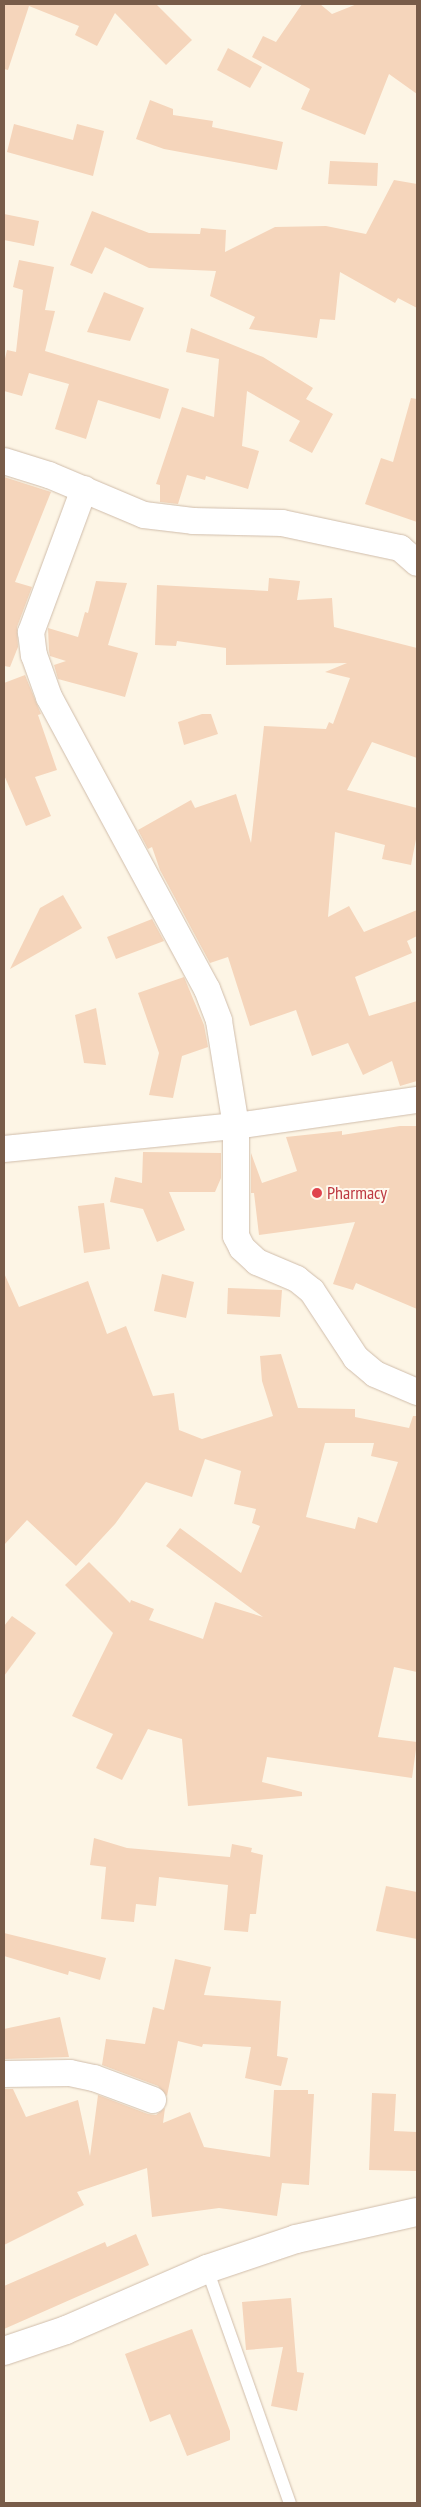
<!DOCTYPE html>
<html>
<head>
<meta charset="utf-8">
<style>
  body { margin:0 }
  #map { position:relative; width:421px; height:2507px; overflow:hidden; background:#fdf5e5; font-family:"PT Sans Narrow",sans-serif }
  div>[style] { position:absolute }
  .building>* { inset:0; background:#f5d5bb }
  .roads { filter:drop-shadow(0 0 1px #d0bdab) drop-shadow(0 0 1px #d0bdab) }
  .lane>* { height:12px; margin:-6px; padding:0 6px; transform-origin:6px; border-radius:6px; background:#fff }
  .street>* { height:26px; margin:-13px; padding:0 13px; transform-origin:13px; border-radius:13px; background:#fff }
  .secondary>* { height:28px; margin:-14px; padding:0 14px; transform-origin:14px; border-radius:14px; background:#fff }
  .dots>* { width:14px; height:14px; translate:-50% -50%; box-sizing:border-box; border:2px solid #fff9ed; border-radius:50% }
  span { translate:-50% -50%; white-space:nowrap; text-align:center; line-height:1.15; -webkit-text-stroke:4px #fff9ed; paint-order:stroke }
  .health-label { font-size:18px; color:#be3a42 }
  .left { translate:0 -50%; text-align:left }
  .frame { position:absolute; inset:0; border:5px solid #785c49; pointer-events:none }
</style>
</head>
<body>
<div id="map">
  <div class="building">
    <div style="clip-path:polygon(4px 4px,156px 4px,192px 40px,166px 65px,115px 13px,97px 46px,75px 35px,79px 26px,29px 6px,8px 70px,4px 69px)"></div>
    <div style="clip-path:polygon(302px 4px,320px 4px,332px 14px,357px 4px,417px 4px,417px 94px,389px 74px,365px 135px,301px 109px,310px 89px,252px 57px,263px 36px,276px 42px)"></div>
    <div style="clip-path:polygon(228px 48px,262px 67px,250px 88px,217px 70px)"></div>
    <div style="clip-path:polygon(150px 100px,173px 109px,173px 115px,213px 121px,212px 127px,283px 142px,277px 170px,164px 149px,136px 139px)"></div>
    <div style="clip-path:polygon(14px 124px,73px 140px,77px 124px,104px 131px,93px 176px,7px 152px)"></div>
    <div style="clip-path:polygon(330px 161px,378px 163px,377px 186px,328px 184px)"></div>
    <div style="clip-path:polygon(394px 180px,417px 184px,417px 308px,398px 298px,395px 303px,340px 272px,335px 320px,320px 319px,317px 338px,249px 329px,255px 317px,210px 296px,216px 271px,149px 268px,105px 247px,92px 274px,70px 265px,92px 211px,149px 233px,200px 234px,201px 228px,226px 230px,225px 252px,275px 227px,326px 226px,366px 234px)"></div>
    <div style="clip-path:polygon(4px 214px,39px 221px,34px 246px,4px 240px)"></div>
    <div style="clip-path:polygon(19px 260px,54px 267px,45px 310px,55px 311px,45px 351px,169px 389px,160px 419px,98px 400px,86px 439px,55px 429px,69px 384px,29px 373px,22px 396px,4px 391px,4px 363px,7px 350px,16px 352px,23px 290px,13px 287px)"></div>
    <div style="clip-path:polygon(104px 292px,144px 308px,130px 341px,87px 332px)"></div>
    <div style="clip-path:polygon(191px 328px,263px 357px,313px 388px,306px 399px,333px 414px,312px 453px,289px 441px,300px 421px,247px 391px,242px 446px,259px 451px,248px 489px,206px 476px,205px 480px,187px 475px,178px 504px,160px 502px,160px 485px,156px 484px,182px 407px,214px 417px,219px 359px,186px 352px)"></div>
    <div style="clip-path:polygon(411px 398px,417px 399px,417px 522px,365px 504px,381px 458px,393px 462px)"></div>
    <div style="clip-path:polygon(4px 477px,51px 492px,15px 582px,32px 587px,17px 627px,18px 647px,10px 667px,4px 666px)"></div>
    <div style="clip-path:polygon(269px 578px,300px 581px,297px 600px,332px 598px,334px 627px,417px 648px,417px 758px,372px 742px,347px 790px,417px 808px,417px 834px,411px 865px,382px 859px,385px 845px,335px 832px,328px 917px,349px 906px,364px 932px,417px 910px,417px 936px,407px 941px,412px 953px,355px 977px,369px 1016px,417px 1001px,417px 1081px,400px 1086px,392px 1061px,363px 1075px,348px 1043px,312px 1056px,296px 1010px,250px 1026px,228px 957px,210px 963px,160px 870px,152px 847px,148px 849px,138px 830px,191px 800px,195px 808px,236px 794px,251px 843px,264px 726px,326px 729px,329px 722px,333px 724px,350px 678px,325px 672px,347px 663px,226px 665px,226px 648px,177px 641px,176px 646px,155px 645px,157px 585px,268px 591px)"></div>
    <div style="clip-path:polygon(96px 581px,127px 583px,108px 645px,138px 653px,125px 697px,58px 679px,54px 665px,66px 661px,50px 656px,49px 651px,48px 628px,78px 637px,85px 612px,88px 613px)"></div>
    <div style="clip-path:polygon(25px 675px,41px 714px,38px 715px,57px 770px,35px 777px,51px 816px,26px 826px,4px 775px,4px 683px)"></div>
    <div style="clip-path:polygon(202px 714px,211px 714px,218px 734px,184px 745px,178px 722px)"></div>
    <div style="clip-path:polygon(63px 895px,82px 928px,10px 969px,40px 908px)"></div>
    <div style="clip-path:polygon(152px 919px,164px 941px,116px 959px,107px 937px)"></div>
    <div style="clip-path:polygon(184px 977px,204px 1025px,208px 1047px,182px 1056px,173px 1098px,149px 1095px,159px 1053px,138px 993px)"></div>
    <div style="clip-path:polygon(96px 1008px,106px 1065px,84px 1063px,75px 1015px)"></div>
    <div style="clip-path:polygon(400px 1126px,417px 1126px,417px 1309px,356px 1283px,353px 1290px,333px 1284px,355px 1222px,259px 1235px,254px 1193px,251px 1193px,251px 1153px,262px 1183px,297px 1171px,286px 1137px,342px 1131px,342px 1135px)"></div>
    <div style="clip-path:polygon(143px 1152px,221px 1153px,221px 1178px,215px 1192px,169px 1192px,185px 1230px,157px 1242px,143px 1209px,110px 1202px,115px 1177px,142px 1183px)"></div>
    <div style="clip-path:polygon(104px 1203px,110px 1249px,84px 1253px,78px 1206px)"></div>
    <div style="clip-path:polygon(evenodd,4px 1273px,19px 1307px,88px 1281px,107px 1334px,126px 1326px,153px 1396px,174px 1393px,179px 1430px,202px 1439px,273px 1416px,262px 1381px,260px 1356px,281px 1354px,298px 1408px,355px 1409px,355px 1417px,409px 1428px,413px 1416px,417px 1416px,417px 1672px,394px 1667px,378px 1737px,417px 1742px,412px 1778px,267px 1757px,262px 1782px,302px 1792px,302px 1796px,188px 1806px,182px 1739px,148px 1729px,122px 1780px,96px 1768px,113px 1734px,72px 1716px,113px 1633px,65px 1585px,89px 1562px,130px 1603px,131px 1600px,154px 1609px,149px 1620px,203px 1639px,215px 1602px,263px 1617px,166px 1546px,180px 1528px,241px 1573px,260px 1526px,252px 1523px,256px 1509px,234px 1504px,241px 1471px,205px 1459px,192px 1497px,146px 1482px,115px 1524px,76px 1566px,27px 1520px,4px 1545px,4px 1273px,325px 1443px,374px 1443px,371px 1456px,398px 1462px,377px 1523px,358px 1517px,355px 1529px,306px 1517px,325px 1443px)"></div>
    <div style="clip-path:polygon(162px 1274px,194px 1282px,186px 1318px,154px 1311px)"></div>
    <div style="clip-path:polygon(228px 1288px,282px 1290px,280px 1317px,227px 1314px)"></div>
    <div style="clip-path:polygon(12px 1616px,36px 1633px,4px 1676px,4px 1626px)"></div>
    <div style="clip-path:polygon(94px 1838px,127px 1848px,230px 1857px,232px 1844px,252px 1848px,251px 1852px,263px 1855px,256px 1914px,250px 1914px,248px 1932px,224px 1930px,228px 1885px,159px 1877px,156px 1906px,136px 1904px,134px 1922px,101px 1919px,106px 1867px,90px 1865px)"></div>
    <div style="clip-path:polygon(386px 1886px,417px 1892px,417px 1939px,376px 1931px)"></div>
    <div style="clip-path:polygon(4px 1933px,106px 1958px,100px 1980px,69px 1971px,68px 1975px,4px 1956px)"></div>
    <div style="clip-path:polygon(175px 1959px,211px 1967px,204px 1995px,281px 2001px,277px 2056px,288px 2058px,281px 2086px,245px 2078px,251px 2047px,203px 2044px,202px 2047px,178px 2041px,167px 2096px,158px 2086px,102px 2065px,106px 2039px,145px 2044px,153px 2007px,164px 2010px)"></div>
    <div style="clip-path:polygon(60px 2017px,69px 2057px,4px 2059px,4px 2029px)"></div>
    <div style="clip-path:polygon(4px 2089px,13px 2089px,26px 2117px,78px 2100px,90px 2156px,98px 2095px,148px 2114px,156px 2115px,165px 2108px,163px 2123px,190px 2112px,204px 2147px,270px 2157px,274px 2090px,308px 2090px,308px 2094px,314px 2094px,309px 2185px,282px 2183px,277px 2216px,219px 2208px,152px 2217px,147px 2168px,77px 2192px,84px 2205px,4px 2245px)"></div>
    <div style="clip-path:polygon(372px 2093px,396px 2094px,394px 2131px,417px 2132px,417px 2171px,369px 2170px)"></div>
    <div style="clip-path:polygon(136px 2234px,149px 2265px,4px 2329px,4px 2286px,105px 2242px,107px 2247px)"></div>
    <div style="clip-path:polygon(291px 2298px,297px 2372px,304px 2373px,297px 2411px,271px 2406px,283px 2347px,246px 2350px,242px 2302px)"></div>
    <div style="clip-path:polygon(192px 2329px,230px 2431px,230px 2440px,187px 2456px,170px 2414px,150px 2422px,125px 2354px)"></div>
  </div>
  <div class="roads">
    <div class="lane">
      <div style="left:207px;top:2269px;width:248px;rotate:70.5deg"></div>
    </div>
    <div class="street">
      <div style="left:4px;top:461px;width:47px;rotate:17.3deg"></div>
      <div style="left:49px;top:475px;width:103px;rotate:22.8deg"></div>
      <div style="left:144px;top:515px;width:49px;rotate:7deg"></div>
      <div style="left:193px;top:521px;width:89px;rotate:1.3deg"></div>
      <div style="left:282px;top:523px;width:121px;rotate:12deg"></div>
      <div style="left:400px;top:548px;width:23px;rotate:41deg"></div>
      <div style="left:84px;top:489px;width:153px;rotate:110.3deg"></div>
      <div style="left:31px;top:632px;width:23px;rotate:83deg"></div>
      <div style="left:34px;top:655px;width:45px;rotate:70.3deg"></div>
      <div style="left:49px;top:697px;width:332px;rotate:61.6deg"></div>
      <div style="left:207px;top:989px;width:34px;rotate:69deg"></div>
      <div style="left:219px;top:1021px;width:106px;rotate:80.8deg"></div>
      <div style="left:236px;top:1126px;width:110px;rotate:90deg"></div>
      <div style="left:236px;top:1236px;width:13px;rotate:63deg"></div>
      <div style="left:242px;top:1248px;width:21px;rotate:43deg"></div>
      <div style="left:257px;top:1262px;width:43px;rotate:23deg"></div>
      <div style="left:297px;top:1279px;width:19px;rotate:39deg"></div>
      <div style="left:312px;top:1291px;width:80px;rotate:56.7deg"></div>
      <div style="left:356px;top:1358px;width:25px;rotate:40deg"></div>
      <div style="left:375px;top:1374px;width:46px;rotate:23.2deg"></div>
      <div style="left:4px;top:1149px;width:233px;rotate:-5.7deg"></div>
      <div style="left:236px;top:1126px;width:183px;rotate:-8.2deg"></div>
      <div style="left:4px;top:2074px;width:66px;rotate:-0.9deg"></div>
      <div style="left:70px;top:2073px;width:25px;rotate:12deg"></div>
      <div style="left:94px;top:2078px;width:63px;rotate:20.4deg"></div>
    </div>
    <div class="secondary">
      <div style="left:4px;top:2351px;width:65px;rotate:-18.7deg"></div>
      <div style="left:66px;top:2330px;width:154px;rotate:-23.4deg"></div>
      <div style="left:207px;top:2269px;width:94px;rotate:-18.6deg"></div>
      <div style="left:296px;top:2239px;width:124px;rotate:-12.6deg"></div>
    </div>
  </div>
  <div class="dots">
    <div style="left:317px;top:1193px;background:#e0444e"></div>
  </div>
  <div class="health-label">
    <span class="left" style="left:327px;top:1193px">Pharmacy</span>
  </div>
  <div class="frame"></div>
</div>
</body>
</html>
